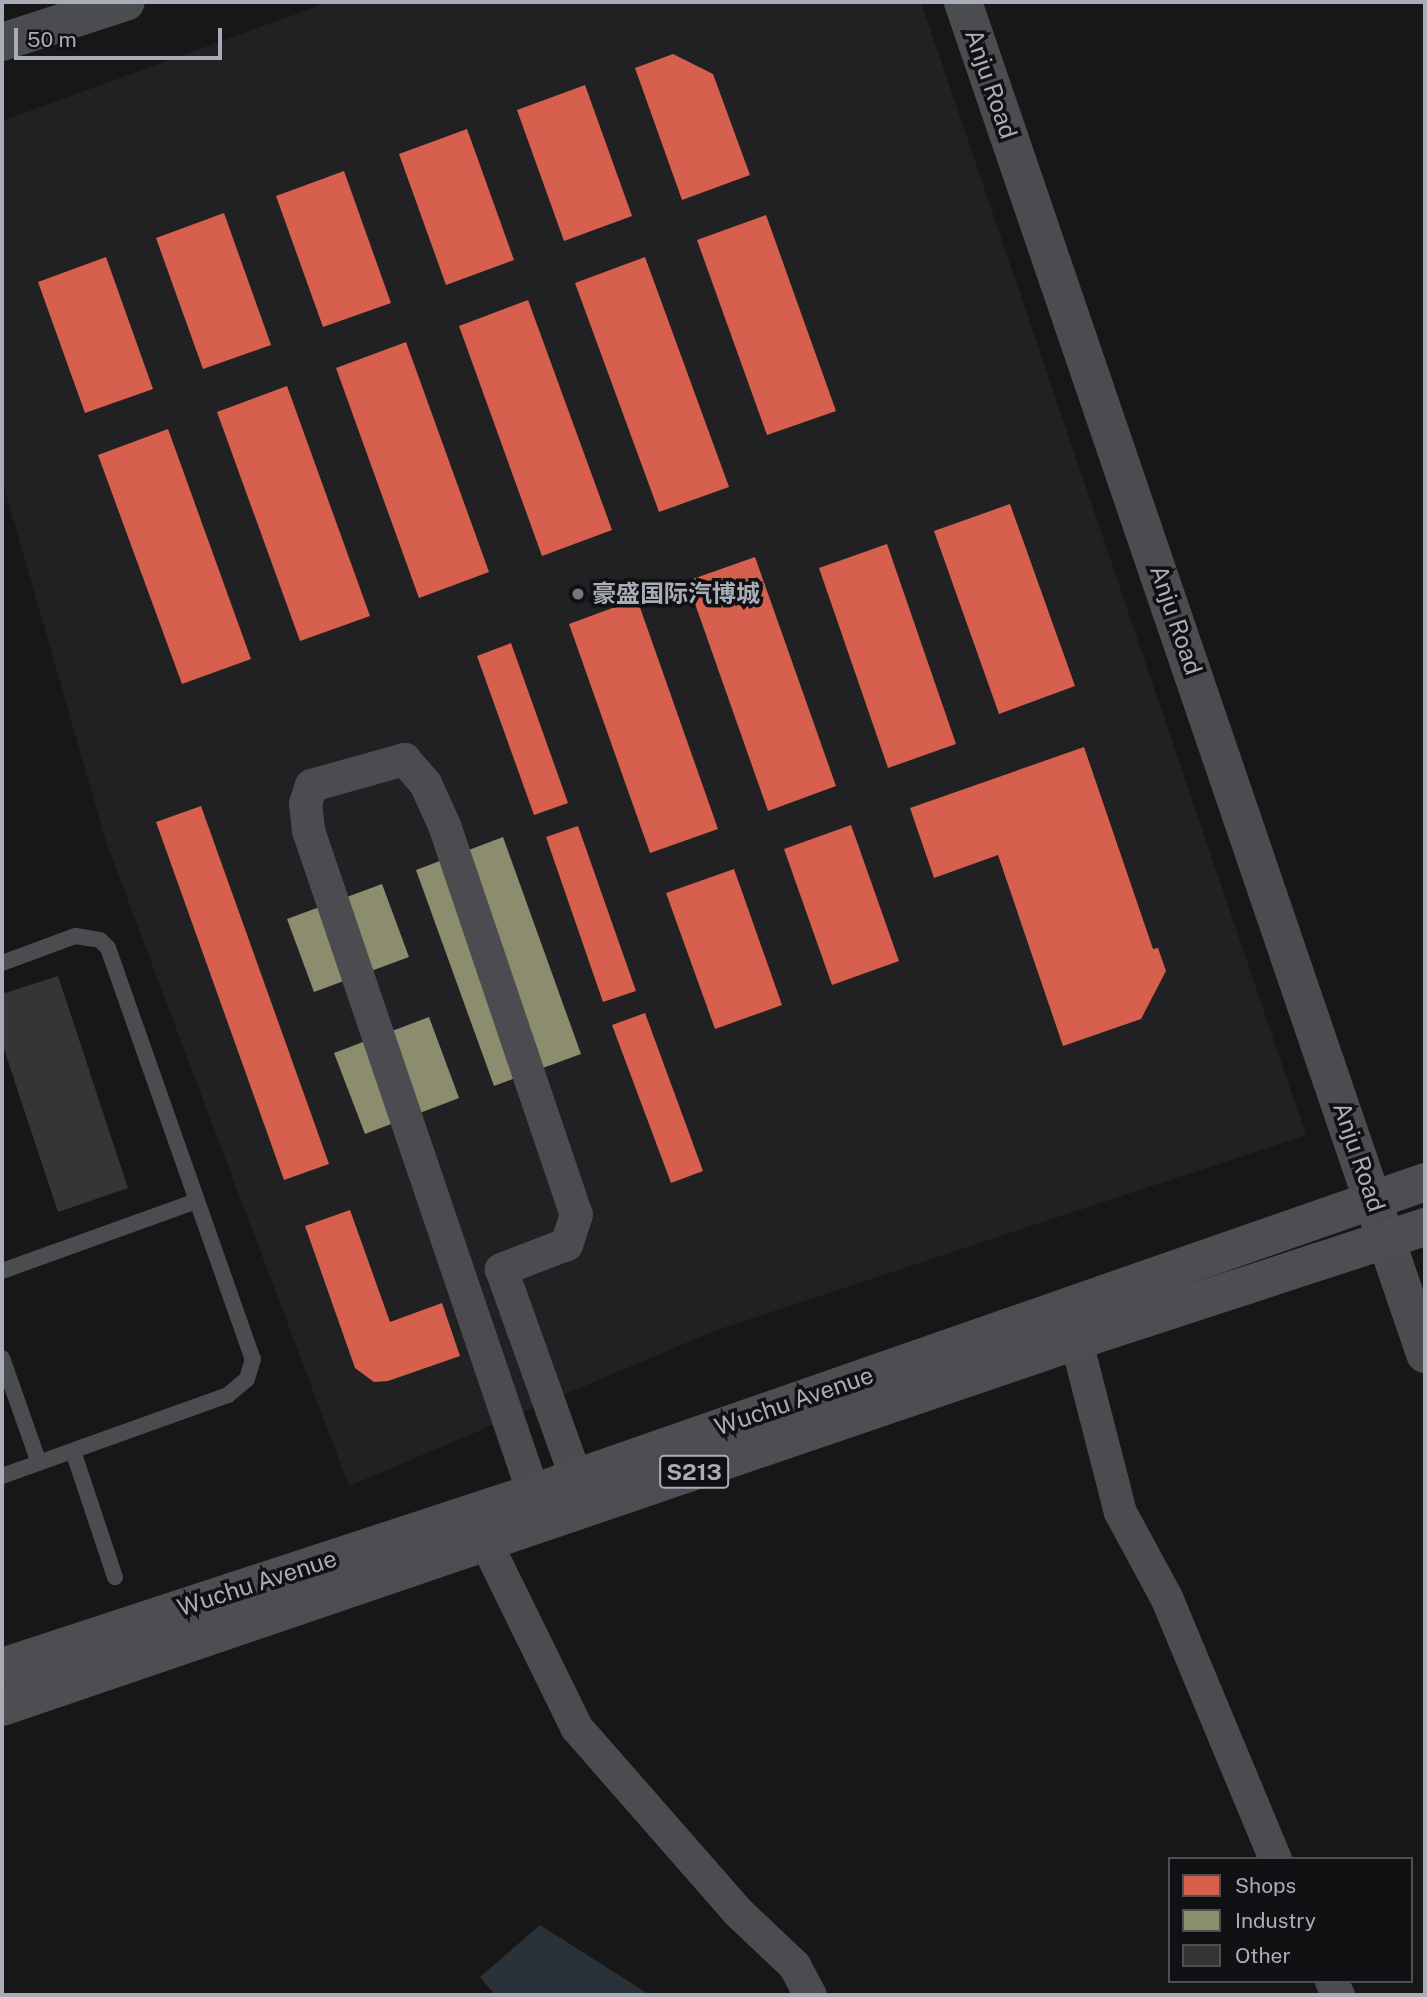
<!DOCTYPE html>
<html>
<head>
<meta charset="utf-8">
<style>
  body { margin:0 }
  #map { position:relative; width:1427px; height:1997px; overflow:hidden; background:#171717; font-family:"Public Sans","Noto Sans SC",sans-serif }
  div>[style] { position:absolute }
  .built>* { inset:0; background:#212123 }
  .water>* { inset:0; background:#2a3239 }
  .shops>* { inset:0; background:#d6604d }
  .industry>* { inset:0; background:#8c8c6e }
  .building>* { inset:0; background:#353536 }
  .service>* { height:16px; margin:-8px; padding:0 8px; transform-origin:8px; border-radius:8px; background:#4b4c50 }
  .minor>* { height:33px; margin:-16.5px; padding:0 16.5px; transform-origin:16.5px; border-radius:16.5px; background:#4b4c50 }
  .tertiary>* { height:38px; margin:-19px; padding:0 19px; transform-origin:19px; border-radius:19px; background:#4b4c50 }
  .trunk>* { height:38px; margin:-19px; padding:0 19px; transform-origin:19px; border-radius:19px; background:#4e4e52 }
  .dots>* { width:19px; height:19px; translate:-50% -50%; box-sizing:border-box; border:4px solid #111113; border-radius:50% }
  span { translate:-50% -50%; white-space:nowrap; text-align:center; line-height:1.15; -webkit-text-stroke:7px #111113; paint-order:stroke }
  .shield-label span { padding:2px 5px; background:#111113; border:2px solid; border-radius:5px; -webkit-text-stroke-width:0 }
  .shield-label { font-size:23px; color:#a8adb8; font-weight:700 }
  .street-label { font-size:24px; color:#a8adb8 }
  .poi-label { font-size:24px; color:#a8adb8; font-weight:700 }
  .left { translate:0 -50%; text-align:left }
  .frame { position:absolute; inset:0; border:4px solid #a8adb8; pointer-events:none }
  .legend { position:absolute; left:1168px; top:1857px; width:245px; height:126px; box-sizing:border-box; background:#111113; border:2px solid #4d4f55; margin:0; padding:9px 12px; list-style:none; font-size:21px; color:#a8adb8 }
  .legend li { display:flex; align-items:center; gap:14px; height:35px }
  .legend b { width:35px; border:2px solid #4d4f55 }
  .scale { position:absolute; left:14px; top:28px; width:208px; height:32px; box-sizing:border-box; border:4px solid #a8adb8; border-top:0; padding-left:9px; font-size:21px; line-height:24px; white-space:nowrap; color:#a8adb8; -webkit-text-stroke:5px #111113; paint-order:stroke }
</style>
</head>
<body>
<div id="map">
  <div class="built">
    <div style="clip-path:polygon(329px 2px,921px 2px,1306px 1135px,714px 1331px,349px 1486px,107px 845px,2px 480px,2px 121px)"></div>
  </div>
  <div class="water">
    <div style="clip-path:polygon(540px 1925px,650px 1995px,495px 1995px,480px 1977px)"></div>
  </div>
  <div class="shops">
    <div style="clip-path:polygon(673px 54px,713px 74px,750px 175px,682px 200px,635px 68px)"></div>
    <div style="clip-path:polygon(585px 85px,632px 216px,564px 241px,517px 110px)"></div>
    <div style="clip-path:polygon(467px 129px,514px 260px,446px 285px,399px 154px)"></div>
    <div style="clip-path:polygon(344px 171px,391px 303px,323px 327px,276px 196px)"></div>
    <div style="clip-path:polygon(224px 213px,271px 345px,203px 369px,156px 238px)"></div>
    <div style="clip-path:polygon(766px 215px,836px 411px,767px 435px,697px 240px)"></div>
    <div style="clip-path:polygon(106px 257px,153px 389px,85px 413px,38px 282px)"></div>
    <div style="clip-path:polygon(645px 257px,729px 487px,659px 512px,575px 283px)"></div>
    <div style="clip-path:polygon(528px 300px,612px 530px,542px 556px,459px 326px)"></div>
    <div style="clip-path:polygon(406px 342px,489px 572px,419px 598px,336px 368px)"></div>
    <div style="clip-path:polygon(287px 386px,370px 616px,300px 641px,217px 412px)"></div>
    <div style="clip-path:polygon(168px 429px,251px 659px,182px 684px,98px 455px)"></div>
    <div style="clip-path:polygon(1010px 504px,1075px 686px,999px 714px,934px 531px)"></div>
    <div style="clip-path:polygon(887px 544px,956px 744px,888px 768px,819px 568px)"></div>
    <div style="clip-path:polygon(755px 557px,836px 786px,768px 811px,687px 581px)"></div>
    <div style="clip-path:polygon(637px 599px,718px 829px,650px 853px,569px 624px)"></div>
    <div style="clip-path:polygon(511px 643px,568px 803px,534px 815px,477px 656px)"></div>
    <div style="clip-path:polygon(1084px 747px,1153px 949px,1158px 948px,1166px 971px,1141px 1019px,1063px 1046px,998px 855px,934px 878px,910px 808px)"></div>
    <div style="clip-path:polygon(201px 806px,329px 1164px,284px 1180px,156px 822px)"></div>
    <div style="clip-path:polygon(851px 825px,899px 961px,832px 985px,784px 849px)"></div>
    <div style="clip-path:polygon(578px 826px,636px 991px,603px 1002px,546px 837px)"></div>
    <div style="clip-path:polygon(734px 869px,782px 1005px,715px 1029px,666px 893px)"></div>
    <div style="clip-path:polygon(645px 1013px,703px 1171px,671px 1183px,612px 1025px)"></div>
    <div style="clip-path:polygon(350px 1210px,390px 1322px,442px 1303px,460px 1356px,388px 1381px,374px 1382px,355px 1368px,305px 1226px)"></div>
  </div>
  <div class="industry">
    <div style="clip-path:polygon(503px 837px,581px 1054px,494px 1086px,416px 870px)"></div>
    <div style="clip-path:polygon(382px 884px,409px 957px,314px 992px,287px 919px)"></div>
    <div style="clip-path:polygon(429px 1017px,459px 1098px,365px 1134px,334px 1053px)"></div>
  </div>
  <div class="building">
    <div style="clip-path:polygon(58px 976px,128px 1188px,58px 1212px,2px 1043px,2px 994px)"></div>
  </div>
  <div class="service">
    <div style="left:2px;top:963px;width:78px;rotate:-20.3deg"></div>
    <div style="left:75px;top:936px;width:25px;rotate:9deg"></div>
    <div style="left:100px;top:940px;width:11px;rotate:45deg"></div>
    <div style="left:108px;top:948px;width:436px;rotate:70.6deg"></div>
    <div style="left:253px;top:1359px;width:21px;rotate:107deg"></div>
    <div style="left:247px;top:1379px;width:25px;rotate:140deg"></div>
    <div style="left:228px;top:1395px;width:240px;rotate:160.3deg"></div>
    <div style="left:2px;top:1271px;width:206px;rotate:-19.8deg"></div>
    <div style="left:2px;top:1358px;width:111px;rotate:70.6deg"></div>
    <div style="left:73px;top:1451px;width:133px;rotate:71.6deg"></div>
  </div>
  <div class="minor">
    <div style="left:1076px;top:1341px;width:177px;rotate:75.6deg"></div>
    <div style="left:1120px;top:1512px;width:97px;rotate:61.6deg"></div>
    <div style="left:1166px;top:1597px;width:284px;rotate:67.4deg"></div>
    <div style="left:533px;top:1493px;width:700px;rotate:-108.75deg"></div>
    <div style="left:308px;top:830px;width:27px;rotate:-96deg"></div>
    <div style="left:305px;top:803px;width:19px;rotate:-72deg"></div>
    <div style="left:311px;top:785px;width:97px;rotate:-15.6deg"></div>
    <div style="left:404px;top:759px;width:32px;rotate:49deg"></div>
    <div style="left:425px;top:783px;width:46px;rotate:65.7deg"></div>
    <div style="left:444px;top:825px;width:411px;rotate:71.3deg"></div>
    <div style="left:576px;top:1214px;width:32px;rotate:108deg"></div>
    <div style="left:566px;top:1244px;width:70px;rotate:159deg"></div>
    <div style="left:501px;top:1269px;width:222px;rotate:70.3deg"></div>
    <div style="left:486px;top:1543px;width:205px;rotate:63.9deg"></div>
    <div style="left:576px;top:1727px;width:247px;rotate:48.8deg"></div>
    <div style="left:739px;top:1913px;width:76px;rotate:43.4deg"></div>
    <div style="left:794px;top:1965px;width:34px;rotate:62deg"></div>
    <div style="left:1331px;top:1981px;width:16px;rotate:63deg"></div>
  </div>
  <div class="tertiary">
    <div style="left:963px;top:2px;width:1429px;rotate:71.13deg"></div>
    <div style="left:2px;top:42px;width:130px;rotate:-17.9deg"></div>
  </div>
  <div class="trunk">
    <div style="left:2px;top:1667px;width:559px;rotate:-18.14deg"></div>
    <div style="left:533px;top:1493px;width:945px;rotate:-19.22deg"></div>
    <div style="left:2px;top:1707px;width:1135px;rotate:-18.82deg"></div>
    <div style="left:1076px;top:1341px;width:367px;rotate:-18.1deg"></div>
  </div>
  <div class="dots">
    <div style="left:578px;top:594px;background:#757880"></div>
  </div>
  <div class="shield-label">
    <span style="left:694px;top:1472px">S213</span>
  </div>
  <div class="street-label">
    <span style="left:991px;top:84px;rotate:71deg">Anju Road</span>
    <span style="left:1176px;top:620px;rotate:71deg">Anju Road</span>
    <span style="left:1359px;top:1157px;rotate:71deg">Anju Road</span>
    <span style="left:794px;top:1401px;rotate:-19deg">Wuchu Avenue</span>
    <span style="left:257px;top:1583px;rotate:-18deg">Wuchu Avenue</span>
  </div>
  <div class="poi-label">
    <span class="left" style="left:592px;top:594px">豪盛国际汽博城</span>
  </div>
  <div class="frame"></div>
  <ul class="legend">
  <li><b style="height:19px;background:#d6604d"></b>Shops</li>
  <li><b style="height:19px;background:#8c8c6e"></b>Industry</li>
  <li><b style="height:19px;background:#353536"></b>Other</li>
  </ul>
  <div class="scale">50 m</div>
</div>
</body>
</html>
